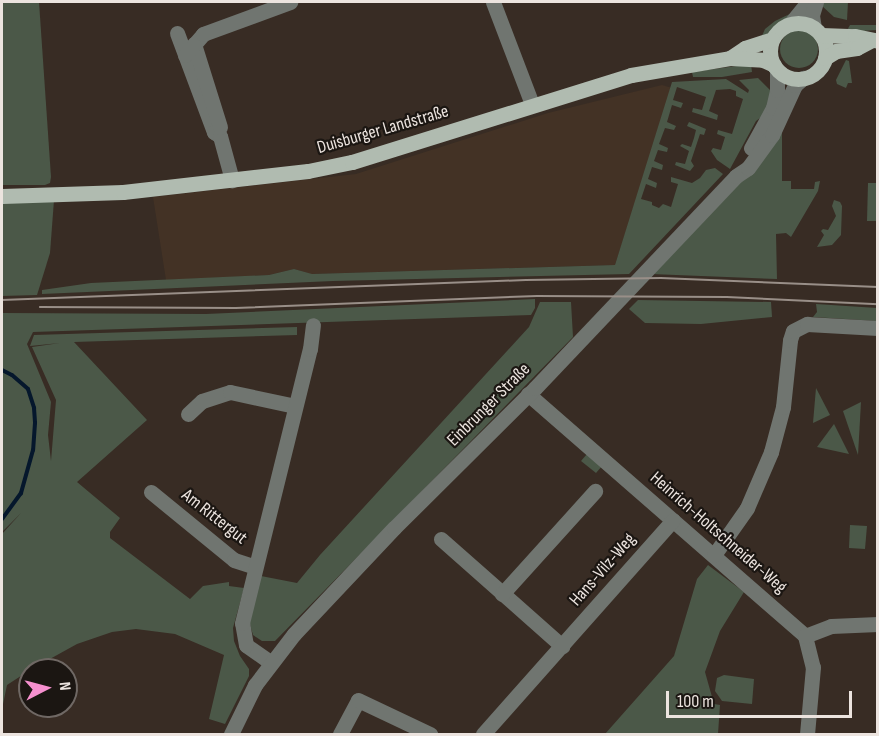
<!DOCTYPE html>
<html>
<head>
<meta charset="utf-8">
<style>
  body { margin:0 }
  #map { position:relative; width:879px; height:736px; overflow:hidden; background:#382c24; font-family:"Sofia Sans Condensed",sans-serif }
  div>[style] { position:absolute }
  .built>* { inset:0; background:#433225 }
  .green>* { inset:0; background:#4b5848 }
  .round { border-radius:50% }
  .stream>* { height:4px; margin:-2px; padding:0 2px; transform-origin:2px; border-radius:2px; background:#05172c }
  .minor>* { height:15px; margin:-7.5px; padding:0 7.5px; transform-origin:7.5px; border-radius:7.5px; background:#707570 }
  .major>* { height:15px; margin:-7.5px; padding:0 7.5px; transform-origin:7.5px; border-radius:7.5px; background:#b0bbb0 }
  .major>.ring { margin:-7.5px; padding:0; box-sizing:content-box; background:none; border:15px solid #b0bbb0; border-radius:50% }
  .tram>* { height:1.5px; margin:-0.75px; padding:0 0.75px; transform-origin:0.75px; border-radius:0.75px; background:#998f88 }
  span { translate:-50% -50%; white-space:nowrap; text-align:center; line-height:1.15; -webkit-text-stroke:4.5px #1b1612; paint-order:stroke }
  .street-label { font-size:18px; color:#ece4df }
  .frame { position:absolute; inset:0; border:3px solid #ece4df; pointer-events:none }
  .north { position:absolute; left:18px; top:658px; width:60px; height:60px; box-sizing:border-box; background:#1b1612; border:2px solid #6f6864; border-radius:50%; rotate:84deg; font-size:16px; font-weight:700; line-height:24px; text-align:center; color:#ece4df }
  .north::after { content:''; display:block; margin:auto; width:21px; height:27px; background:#f690cf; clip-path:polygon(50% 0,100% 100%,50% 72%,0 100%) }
  .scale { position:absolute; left:666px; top:691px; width:186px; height:27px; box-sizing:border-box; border:3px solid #ece4df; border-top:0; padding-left:8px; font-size:18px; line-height:21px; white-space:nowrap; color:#ece4df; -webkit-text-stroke:4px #1b1612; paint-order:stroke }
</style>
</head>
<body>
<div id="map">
  <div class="built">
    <div style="clip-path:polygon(662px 85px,672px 88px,615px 265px,311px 274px,294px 269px,269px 275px,166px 280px,153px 197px,356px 174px,548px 113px)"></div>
  </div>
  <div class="green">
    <div style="clip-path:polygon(2px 2px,39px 2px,51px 177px,50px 183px,45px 185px,2px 185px)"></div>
    <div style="clip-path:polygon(823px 2px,848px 2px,847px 20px,834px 17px,821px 5px)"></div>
    <div style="clip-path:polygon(794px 12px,770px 32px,761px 38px,765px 29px,775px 21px)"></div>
    <div style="clip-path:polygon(850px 25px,877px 25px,877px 30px,846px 32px)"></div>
    <div class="round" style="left:780px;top:30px;width:38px;height:38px"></div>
    <div style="clip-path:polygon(846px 60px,849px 61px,852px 83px,848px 83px,846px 88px,837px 84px,836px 80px)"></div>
    <div style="clip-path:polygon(751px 64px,752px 72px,722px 77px,693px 77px,692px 72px)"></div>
    <div style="clip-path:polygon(758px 78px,772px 92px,764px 115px,756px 121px,730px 169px,717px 160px,711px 151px,713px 148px,721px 150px,725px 137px,717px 134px,718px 130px,732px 134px,743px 99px,736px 96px,736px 91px,730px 89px,716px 90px,709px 111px,718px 115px,717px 120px,692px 112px,693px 108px,702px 110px,706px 97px,677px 87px,673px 100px,683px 103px,681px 108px,672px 105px,667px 122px,676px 126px,674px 130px,665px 128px,659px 144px,668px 148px,667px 152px,658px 150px,654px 161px,663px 165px,662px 170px,652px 167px,648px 179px,657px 183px,656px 188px,646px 184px,641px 199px,652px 202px,652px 205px,659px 208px,663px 204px,671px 207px,678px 184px,671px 182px,671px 177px,692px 183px,700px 178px,706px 170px,715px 168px,723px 174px,629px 274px,333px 281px,42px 294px,42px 290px,91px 283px,269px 275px,294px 269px,312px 274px,615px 265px,672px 82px,726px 79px,748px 93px,749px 90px,739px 80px)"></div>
    <div style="clip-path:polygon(689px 122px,706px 129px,704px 135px,700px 134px,691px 161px,694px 166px,690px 171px,675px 165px,676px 162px,685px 164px,689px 151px,680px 146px,682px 144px,691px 147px,694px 138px,696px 130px,687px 126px)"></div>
    <div style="clip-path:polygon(778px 131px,782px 131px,782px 181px,791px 181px,791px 189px,814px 189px,815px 182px,820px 181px,818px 191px,791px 237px,786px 233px,776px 234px,777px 279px,651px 274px,745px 178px)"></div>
    <div style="clip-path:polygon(868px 183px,877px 183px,877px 221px,867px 221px)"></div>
    <div style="clip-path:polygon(2px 200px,54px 200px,50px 253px,37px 295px,2px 296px)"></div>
    <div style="clip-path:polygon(834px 200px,840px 202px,842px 206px,841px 235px,832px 245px,817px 247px,824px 235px,821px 231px,823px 229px,828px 230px,836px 216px,832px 206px)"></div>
    <div style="clip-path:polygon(535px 299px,535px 308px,531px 315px,33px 332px,27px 344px,51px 402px,48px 435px,51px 461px,56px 400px,32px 347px,60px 343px,30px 346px,34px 335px,297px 327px,297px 335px,74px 342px,147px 420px,77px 482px,120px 518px,110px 532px,110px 538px,190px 599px,203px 586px,229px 582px,229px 586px,244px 588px,233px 628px,234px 641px,240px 656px,249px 669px,249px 676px,225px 724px,209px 719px,224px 655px,175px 634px,136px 629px,112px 632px,77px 644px,30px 670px,7px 685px,2px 709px,2px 534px,21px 513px,2px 532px,2px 313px,206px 314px)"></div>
    <div style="clip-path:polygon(638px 300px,771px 302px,772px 317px,701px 324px,645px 323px,629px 309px)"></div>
    <div style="clip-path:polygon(540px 302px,571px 302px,573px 337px,275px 641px,262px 641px,253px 635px,249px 621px,261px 576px,297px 583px,320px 555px,529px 327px)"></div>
    <div style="clip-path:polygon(816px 304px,877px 308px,877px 321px,813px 317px,817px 312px)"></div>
    <div style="clip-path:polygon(816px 388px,830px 415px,813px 423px)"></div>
    <div style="clip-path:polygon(861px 402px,858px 455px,843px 411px)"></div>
    <div style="clip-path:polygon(834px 424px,849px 454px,817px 447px)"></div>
    <div style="clip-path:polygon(587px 454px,602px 466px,596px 473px,581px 461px)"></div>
    <div style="clip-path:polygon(850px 525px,867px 526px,865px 549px,849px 548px)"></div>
    <div style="clip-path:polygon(708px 565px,744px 592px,720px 631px,705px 672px,714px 704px,720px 705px,718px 734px,605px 734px,674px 656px,697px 579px)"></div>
    <div style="clip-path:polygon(724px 675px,754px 679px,752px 704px,722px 701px,715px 691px,717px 678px)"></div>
  </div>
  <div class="stream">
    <div style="left:2px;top:370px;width:11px;rotate:27deg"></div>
    <div style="left:12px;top:375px;width:21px;rotate:41deg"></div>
    <div style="left:28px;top:389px;width:20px;rotate:72deg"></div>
    <div style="left:34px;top:408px;width:15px;rotate:86deg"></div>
    <div style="left:35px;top:423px;width:27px;rotate:94deg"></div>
    <div style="left:33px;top:450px;width:45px;rotate:105.6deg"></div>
    <div style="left:21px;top:493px;width:32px;rotate:126deg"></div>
  </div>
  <div class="minor">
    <div style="left:493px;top:2px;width:109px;rotate:69.1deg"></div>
    <div style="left:790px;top:24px;width:28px;rotate:-51deg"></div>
    <div style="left:814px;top:28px;width:13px;rotate:-99deg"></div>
    <div style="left:812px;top:15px;width:14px;rotate:-73deg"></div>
    <div style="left:177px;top:33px;width:106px;rotate:69.5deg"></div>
    <div style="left:214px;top:132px;width:7px;rotate:34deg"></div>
    <div style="left:220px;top:136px;width:46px;rotate:74.7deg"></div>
    <div style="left:194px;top:44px;width:87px;rotate:72.6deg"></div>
    <div style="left:185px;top:55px;width:28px;rotate:-49deg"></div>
    <div style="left:203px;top:34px;width:93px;rotate:-20.2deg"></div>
    <div style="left:751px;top:148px;width:46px;rotate:-61.2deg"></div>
    <div style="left:773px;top:108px;width:18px;rotate:-77deg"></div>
    <div style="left:777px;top:90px;width:20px;rotate:-90deg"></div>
    <div style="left:528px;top:394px;width:368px;rotate:41.1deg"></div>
    <div style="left:805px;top:636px;width:32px;rotate:76deg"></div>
    <div style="left:813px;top:667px;width:67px;rotate:95.1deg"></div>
    <div style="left:188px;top:414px;width:19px;rotate:-43deg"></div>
    <div style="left:202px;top:401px;width:29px;rotate:-18deg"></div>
    <div style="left:230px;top:392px;width:66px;rotate:12.2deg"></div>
    <div style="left:151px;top:492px;width:107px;rotate:39.3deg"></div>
    <div style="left:234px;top:560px;width:22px;rotate:18deg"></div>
    <div style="left:441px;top:539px;width:162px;rotate:41.5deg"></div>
    <div style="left:714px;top:555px;width:57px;rotate:-54.9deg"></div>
    <div style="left:747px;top:508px;width:61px;rotate:-66.8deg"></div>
    <div style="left:771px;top:452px;width:47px;rotate:-75.1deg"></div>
    <div style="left:783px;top:407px;width:67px;rotate:-84deg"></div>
    <div style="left:790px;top:340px;width:9px;rotate:-72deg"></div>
    <div style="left:793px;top:331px;width:16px;rotate:-27deg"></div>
    <div style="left:807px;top:324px;width:71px;rotate:3.2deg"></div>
    <div style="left:502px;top:594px;width:139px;rotate:-47.9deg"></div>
    <div style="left:805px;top:636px;width:28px;rotate:-21deg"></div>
    <div style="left:831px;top:626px;width:47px;rotate:-2.4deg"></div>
    <div style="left:270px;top:662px;width:29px;rotate:-145deg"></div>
    <div style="left:246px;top:645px;width:22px;rotate:-100deg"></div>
    <div style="left:242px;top:623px;width:282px;rotate:-76.1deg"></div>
    <div style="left:310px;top:349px;width:24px;rotate:-83deg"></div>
    <div style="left:231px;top:734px;width:55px;rotate:-63.9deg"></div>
    <div style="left:255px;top:685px;width:64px;rotate:-52.6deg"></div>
    <div style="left:294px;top:634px;width:146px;rotate:-46.7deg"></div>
    <div style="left:394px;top:528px;width:199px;rotate:-44.8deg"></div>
    <div style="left:535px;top:388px;width:292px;rotate:-46.5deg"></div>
    <div style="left:736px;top:176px;width:14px;rotate:-34deg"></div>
    <div style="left:748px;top:168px;width:41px;rotate:-54deg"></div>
    <div style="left:772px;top:135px;width:55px;rotate:-65.3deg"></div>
    <div style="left:795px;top:85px;width:11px;rotate:-41deg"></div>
    <div style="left:340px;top:734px;width:38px;rotate:-62deg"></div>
    <div style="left:358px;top:700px;width:80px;rotate:25.3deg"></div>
    <div style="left:483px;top:734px;width:286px;rotate:-48.4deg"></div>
  </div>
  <div class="major">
    <div class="ring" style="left:770px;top:23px;width:41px;height:41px"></div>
    <div style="left:821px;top:35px;width:34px;rotate:2deg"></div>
    <div style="left:855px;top:36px;width:24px;rotate:12deg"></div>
    <div style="left:730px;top:58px;width:18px;rotate:-34deg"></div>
    <div style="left:745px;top:48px;width:28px;rotate:-18deg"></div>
    <div style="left:825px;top:58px;width:13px;rotate:-32deg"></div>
    <div style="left:836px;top:51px;width:21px;rotate:-8deg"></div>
    <div style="left:857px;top:48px;width:15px;rotate:-28deg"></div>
    <div style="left:2px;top:196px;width:121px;rotate:-1.9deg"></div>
    <div style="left:123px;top:192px;width:186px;rotate:-6.5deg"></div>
    <div style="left:308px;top:171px;width:45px;rotate:-11.6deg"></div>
    <div style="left:352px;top:162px;width:292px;rotate:-17.3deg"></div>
    <div style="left:631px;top:75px;width:100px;rotate:-9.7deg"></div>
    <div style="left:730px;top:58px;width:33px;rotate:3deg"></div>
    <div style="left:763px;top:60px;width:12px;rotate:24deg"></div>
  </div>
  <div class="tram">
    <div style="left:2px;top:300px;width:524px;rotate:-2.19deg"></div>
    <div style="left:526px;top:280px;width:135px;rotate:-0.8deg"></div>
    <div style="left:661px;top:278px;width:217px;rotate:2.4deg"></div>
    <div style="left:40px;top:307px;width:196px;rotate:0.3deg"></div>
    <div style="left:236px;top:308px;width:301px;rotate:-2.3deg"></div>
    <div style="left:537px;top:296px;width:190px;rotate:0.3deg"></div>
    <div style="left:727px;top:297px;width:151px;rotate:2.7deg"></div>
  </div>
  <div class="street-label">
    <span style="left:383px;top:130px;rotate:-16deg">Duisburger Landstraße</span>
    <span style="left:489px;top:405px;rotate:-45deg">Einbrunger Straße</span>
    <span style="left:214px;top:517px;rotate:38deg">Am Rittergut</span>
    <span style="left:718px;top:533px;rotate:41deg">Heinrich-Holtschneider-Weg</span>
    <span style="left:603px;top:570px;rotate:-49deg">Hans-Vilz-Weg</span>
  </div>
  <div class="frame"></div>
  <div class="north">N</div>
  <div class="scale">100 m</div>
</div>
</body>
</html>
